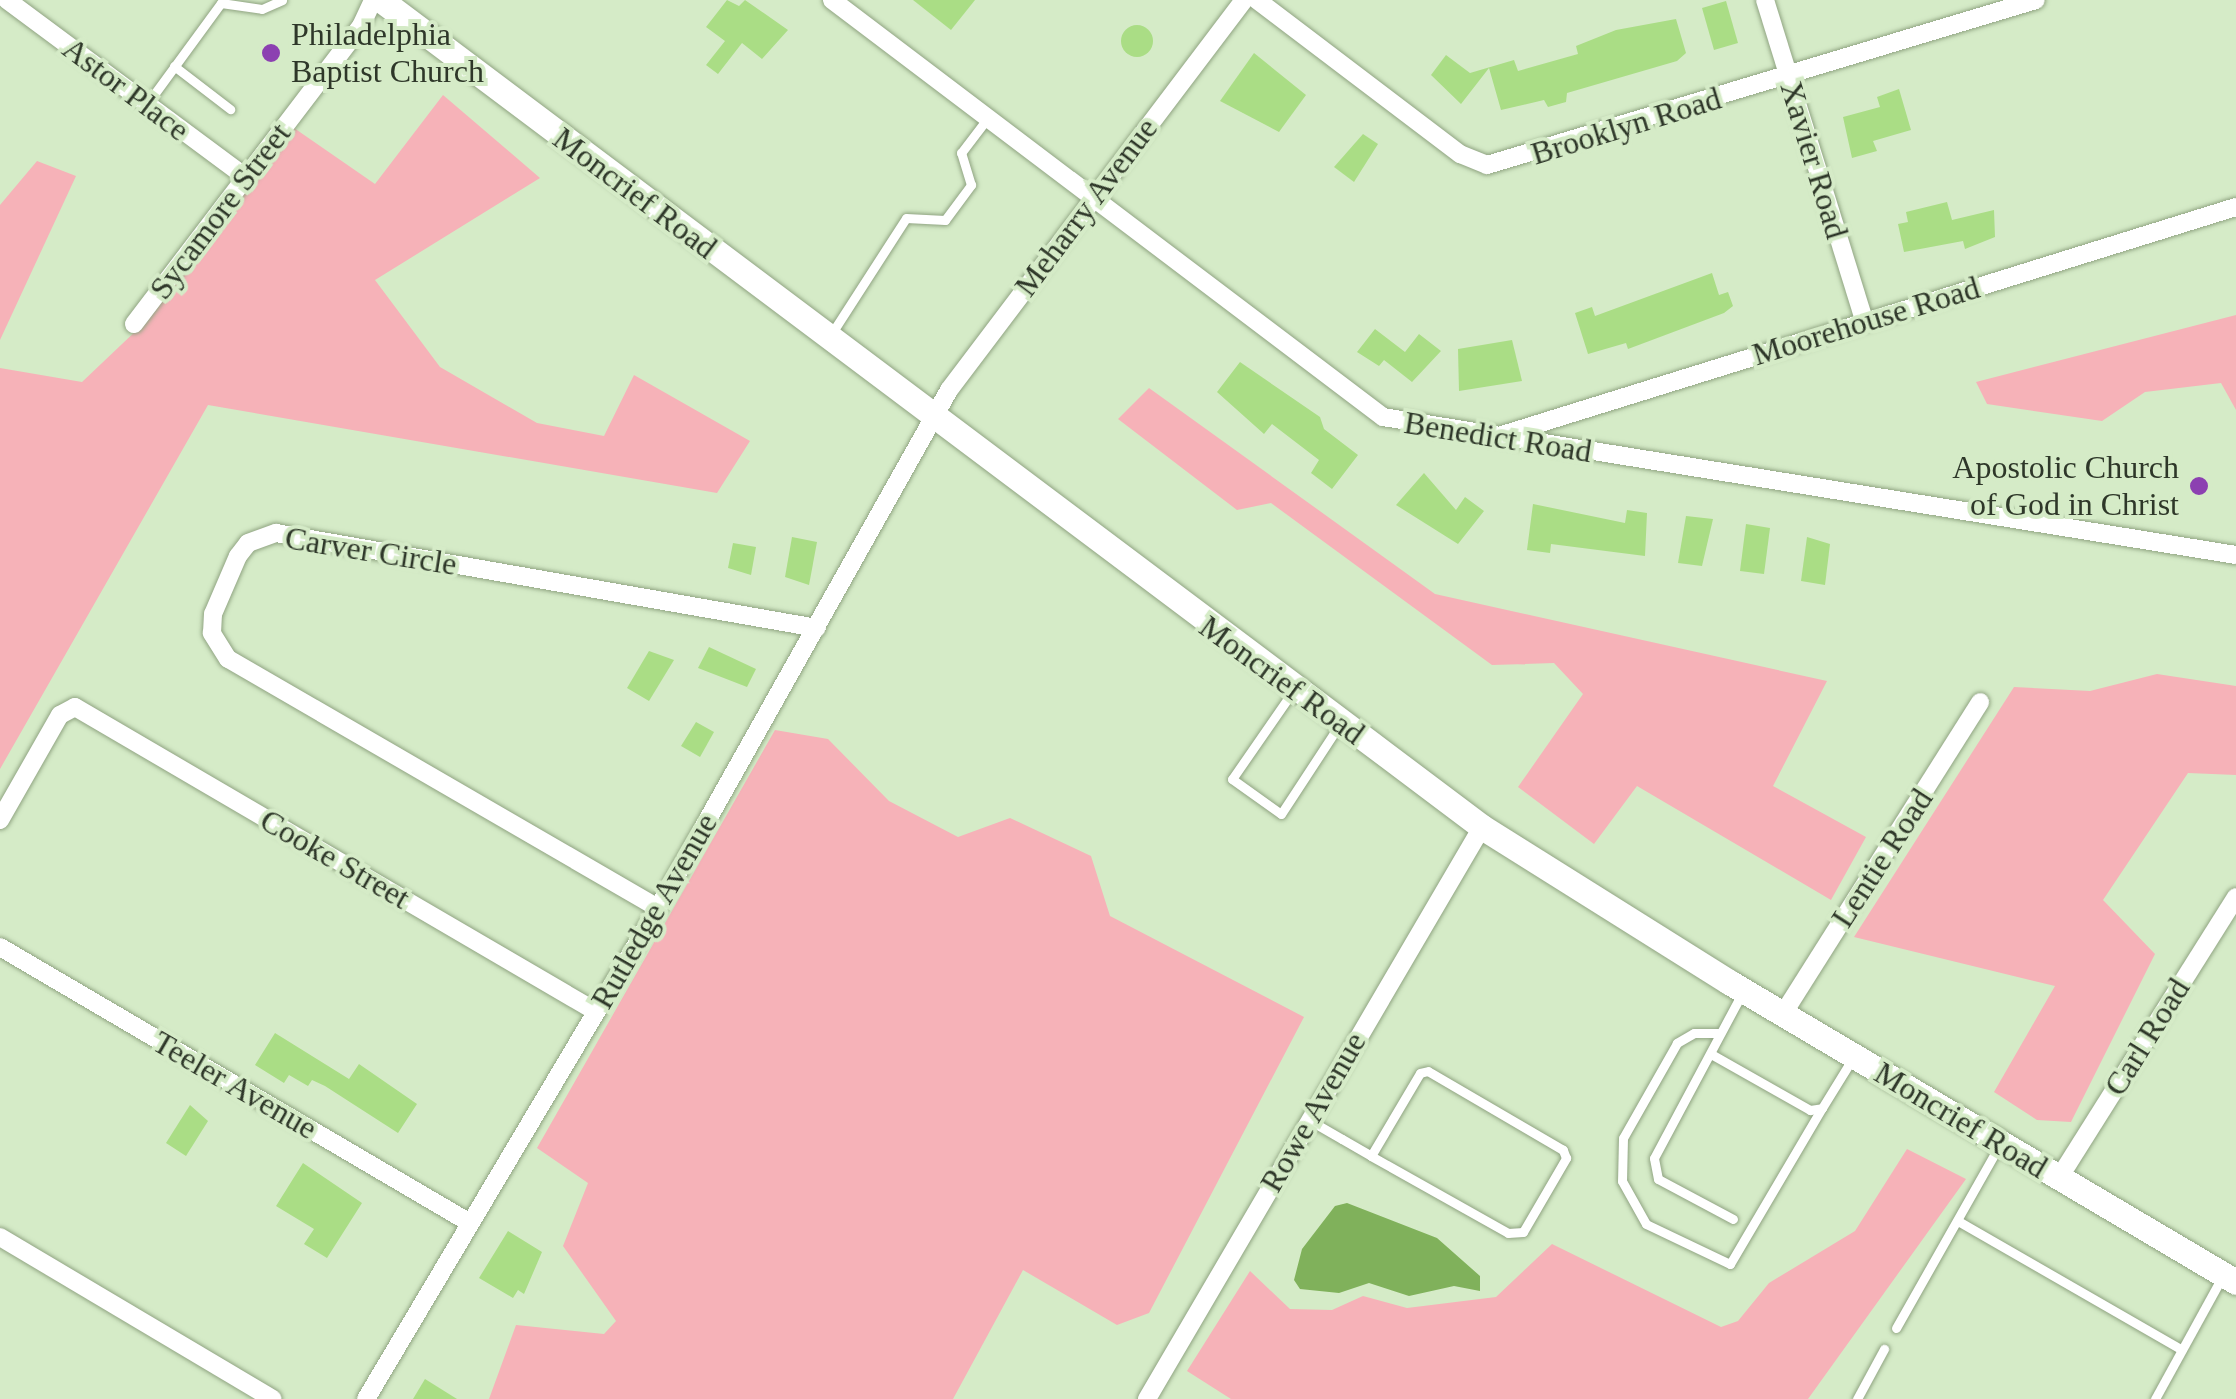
<!DOCTYPE html>
<html>
<head>
<meta charset="utf-8">
<style>
  body { margin:0 }
  #map { position:relative; width:2236px; height:1399px; overflow:hidden; background:#d5ebc7; font-family:Georgia,serif }
  div>[style] { position:absolute }
  .green>* { inset:0; background:#f6b2b8 }
  .water>* { inset:0; background:#80b15b }
  .building>* { inset:0; background:#aadd85 }
  .round { border-radius:50% }
  .roads { filter:drop-shadow(0 0 2px #90a482) drop-shadow(0 0 2px #90a482) }
  .service>* { height:9px; margin:-4.5px; padding:0 4.5px; transform-origin:4.5px; border-radius:4.5px; background:#fff }
  .minor>* { height:18px; margin:-9px; padding:0 9px; transform-origin:9px; border-radius:9px; background:#fff }
  .secondary>* { height:25px; margin:-12.5px; padding:0 12.5px; transform-origin:12.5px; border-radius:12.5px; background:#fff }
  .dots>* { width:28px; height:28px; translate:-50% -50%; box-sizing:border-box; border:5px solid #d5ebc7; border-radius:50% }
  span { translate:-50% -50%; white-space:nowrap; text-align:center; line-height:1.15; -webkit-text-stroke:8px #d5ebc7; paint-order:stroke }
  .poi-label { font-size:32px; color:#2e3729 }
  .left { translate:0 -50%; text-align:left }
  .right { translate:-100% -50%; text-align:right }
  .street-label { font-size:32px; color:#2e3729 }
</style>
</head>
<body>
<div id="map">
  <div class="green">
    <div style="clip-path:polygon(443px 95px,540px 178px,375px 280px,440px 367px,537px 423px,604px 436px,634px 375px,750px 441px,717px 493px,208px 405px,0 769px,0 368px,82px 382px,141px 326px,294px 128px,375px 184px)"></div>
    <div style="clip-path:polygon(37px 161px,76px 176px,0 340px,0 205px)"></div>
    <div style="clip-path:polygon(2236px 315px,2236px 410px,2221px 383px,2145px 392px,2102px 421px,1987px 404px,1976px 382px)"></div>
    <div style="clip-path:polygon(1149px 388px,1435px 594px,1827px 681px,1773px 786px,1866px 837px,1831px 900px,1637px 786px,1594px 844px,1518px 787px,1583px 694px,1554px 663px,1492px 665px,1271px 503px,1237px 510px,1118px 419px)"></div>
    <div style="clip-path:polygon(2157px 674px,2236px 686px,2236px 775px,2188px 773px,2103px 900px,2155px 954px,2071px 1122px,2037px 1120px,1994px 1092px,2055px 986px,1854px 937px,2014px 687px,2090px 691px)"></div>
    <div style="clip-path:polygon(775px 730px,828px 739px,889px 801px,958px 837px,1010px 818px,1091px 856px,1110px 916px,1304px 1017px,1149px 1313px,1117px 1325px,1023px 1270px,953px 1399px,489px 1399px,516px 1325px,604px 1334px,616px 1321px,563px 1246px,588px 1183px,537px 1148px)"></div>
    <div style="clip-path:polygon(1907px 1149px,1966px 1179px,1808px 1399px,1231px 1399px,1187px 1371px,1250px 1271px,1290px 1309px,1332px 1310px,1363px 1296px,1407px 1308px,1496px 1297px,1552px 1244px,1721px 1327px,1738px 1321px,1769px 1283px,1855px 1231px)"></div>
  </div>
  <div class="water">
    <div style="clip-path:polygon(1347px 1203px,1437px 1238px,1480px 1276px,1480px 1291px,1454px 1286px,1409px 1296px,1369px 1283px,1339px 1293px,1300px 1289px,1294px 1280px,1302px 1249px,1335px 1206px)"></div>
  </div>
  <div class="building">
    <div style="clip-path:polygon(727px 0,739px 6px,745px 0,788px 30px,762px 59px,742px 43px,718px 74px,706px 65px,725px 41px,706px 27px)"></div>
    <div style="clip-path:polygon(913px 0,975px 0,951px 30px)"></div>
    <div style="clip-path:polygon(1726px 1px,1738px 43px,1714px 50px,1702px 8px)"></div>
    <div style="clip-path:polygon(1676px 19px,1686px 53px,1677px 61px,1567px 93px,1566px 102px,1548px 107px,1544px 100px,1501px 110px,1489px 68px,1461px 104px,1431px 75px,1446px 55px,1470px 73px,1514px 60px,1518px 71px,1578px 54px,1576px 46px,1616px 30px)"></div>
    <div class="round" style="left:1121px;top:25px;width:32px;height:32px"></div>
    <div style="clip-path:polygon(1254px 53px,1306px 95px,1279px 132px,1220px 101px)"></div>
    <div style="clip-path:polygon(1899px 89px,1911px 130px,1873px 141px,1877px 151px,1852px 158px,1843px 117px,1880px 107px,1877px 97px)"></div>
    <div style="clip-path:polygon(1363px 134px,1378px 144px,1354px 182px,1334px 167px)"></div>
    <div style="clip-path:polygon(1947px 202px,1952px 220px,1994px 210px,1995px 237px,1965px 249px,1963px 241px,1904px 252px,1898px 224px,1908px 222px,1906px 212px)"></div>
    <div style="clip-path:polygon(1712px 273px,1719px 295px,1728px 292px,1733px 306px,1724px 313px,1628px 349px,1626px 343px,1588px 354px,1575px 313px,1592px 307px,1595px 316px)"></div>
    <div style="clip-path:polygon(1375px 329px,1405px 352px,1419px 334px,1441px 351px,1412px 382px,1384px 360px,1379px 366px,1357px 352px)"></div>
    <div style="clip-path:polygon(1512px 340px,1522px 381px,1459px 391px,1458px 349px)"></div>
    <div style="clip-path:polygon(1240px 362px,1320px 417px,1324px 429px,1358px 455px,1332px 489px,1311px 473px,1319px 460px,1272px 424px,1264px 434px,1217px 392px)"></div>
    <div style="clip-path:polygon(1424px 473px,1456px 510px,1465px 497px,1484px 511px,1458px 544px,1396px 505px)"></div>
    <div style="clip-path:polygon(1533px 504px,1625px 523px,1627px 510px,1647px 513px,1645px 556px,1551px 544px,1550px 553px,1527px 550px)"></div>
    <div style="clip-path:polygon(1686px 516px,1713px 519px,1702px 566px,1678px 563px)"></div>
    <div style="clip-path:polygon(1746px 524px,1770px 528px,1764px 574px,1740px 571px)"></div>
    <div style="clip-path:polygon(792px 537px,817px 542px,809px 585px,785px 577px)"></div>
    <div style="clip-path:polygon(1807px 537px,1830px 544px,1825px 585px,1801px 581px)"></div>
    <div style="clip-path:polygon(733px 543px,756px 547px,751px 575px,728px 568px)"></div>
    <div style="clip-path:polygon(709px 647px,756px 669px,747px 687px,698px 668px)"></div>
    <div style="clip-path:polygon(649px 651px,674px 660px,649px 701px,627px 688px)"></div>
    <div style="clip-path:polygon(696px 722px,714px 732px,700px 757px,681px 746px)"></div>
    <div style="clip-path:polygon(275px 1033px,349px 1079px,359px 1064px,417px 1104px,398px 1133px,325px 1086px,312px 1080px,308px 1086px,289px 1075px,284px 1083px,255px 1065px)"></div>
    <div style="clip-path:polygon(190px 1105px,208px 1121px,186px 1156px,166px 1143px)"></div>
    <div style="clip-path:polygon(303px 1163px,362px 1203px,327px 1258px,304px 1244px,314px 1229px,276px 1206px)"></div>
    <div style="clip-path:polygon(508px 1231px,542px 1252px,524px 1294px,518px 1290px,513px 1298px,479px 1278px)"></div>
    <div style="clip-path:polygon(425px 1379px,457px 1399px,413px 1399px)"></div>
  </div>
  <div class="roads">
    <div class="service">
      <div style="left:174px;top:66px;width:71px;rotate:37.5deg"></div>
      <div style="left:147px;top:104px;width:125px;rotate:-53.8deg"></div>
      <div style="left:221px;top:3px;width:41px;rotate:8.3deg"></div>
      <div style="left:262px;top:9px;width:22px;rotate:-24deg"></div>
      <div style="left:830px;top:336px;width:140px;rotate:-57.2deg"></div>
      <div style="left:906px;top:218px;width:39px;rotate:3deg"></div>
      <div style="left:945px;top:220px;width:44px;rotate:-53.4deg"></div>
      <div style="left:971px;top:185px;width:34px;rotate:-107deg"></div>
      <div style="left:961px;top:153px;width:43px;rotate:-52.6deg"></div>
      <div style="left:1293px;top:691px;width:107px;rotate:124.7deg"></div>
      <div style="left:1232px;top:779px;width:60px;rotate:35.5deg"></div>
      <div style="left:1281px;top:814px;width:108px;rotate:-56.8deg"></div>
      <div style="left:1718px;top:1033px;width:24px;rotate:180deg"></div>
      <div style="left:1694px;top:1033px;width:20px;rotate:150deg"></div>
      <div style="left:1677px;top:1043px;width:109px;rotate:119.6deg"></div>
      <div style="left:1623px;top:1138px;width:43px;rotate:91.3deg"></div>
      <div style="left:1622px;top:1181px;width:49px;rotate:60.8deg"></div>
      <div style="left:1646px;top:1224px;width:93px;rotate:25.5deg"></div>
      <div style="left:1730px;top:1264px;width:181px;rotate:-59.5deg"></div>
      <div style="left:1711px;top:1054px;width:114px;rotate:29.5deg"></div>
      <div style="left:1810px;top:1110px;width:12px;rotate:-9deg"></div>
      <div style="left:1822px;top:1108px;width:61px;rotate:-58.4deg"></div>
      <div style="left:1309px;top:1120px;width:38px;rotate:30deg"></div>
      <div style="left:1342px;top:1139px;width:34px;rotate:30deg"></div>
      <div style="left:1371px;top:1156px;width:157px;rotate:29.3deg"></div>
      <div style="left:1508px;top:1233px;width:15px;rotate:-4deg"></div>
      <div style="left:1523px;top:1232px;width:86px;rotate:-59.8deg"></div>
      <div style="left:1566px;top:1158px;width:9px;rotate:-111deg"></div>
      <div style="left:1563px;top:1150px;width:156px;rotate:-149.7deg"></div>
      <div style="left:1428px;top:1071px;width:8px;rotate:166deg"></div>
      <div style="left:1420px;top:1073px;width:96px;rotate:120.6deg"></div>
      <div style="left:1733px;top:1219px;width:85px;rotate:-151.9deg"></div>
      <div style="left:1658px;top:1179px;width:21px;rotate:-101deg"></div>
      <div style="left:1654px;top:1158px;width:187px;rotate:-61.9deg"></div>
      <div style="left:1958px;top:1221px;width:258px;rotate:29.9deg"></div>
      <div style="left:1896px;top:1328px;width:209px;rotate:-60.5deg"></div>
      <div style="left:1857px;top:1399px;width:57px;rotate:-61.6deg"></div>
      <div style="left:2155px;top:1399px;width:137px;rotate:-61.2deg"></div>
    </div>
    <div class="minor">
      <div style="left:7px;top:0;width:297px;rotate:36.6deg"></div>
      <div style="left:832px;top:0;width:691px;rotate:37.12deg"></div>
      <div style="left:1383px;top:417px;width:864px;rotate:9.19deg"></div>
      <div style="left:1257px;top:0;width:255px;rotate:37.2deg"></div>
      <div style="left:1460px;top:154px;width:29px;rotate:22deg"></div>
      <div style="left:1487px;top:165px;width:573px;rotate:-16.73deg"></div>
      <div style="left:1765px;top:0;width:335px;rotate:72.8deg"></div>
      <div style="left:134px;top:324px;width:375px;rotate:-52.7deg"></div>
      <div style="left:361px;top:26px;width:29px;rotate:-65deg"></div>
      <div style="left:1502px;top:435px;width:769px;rotate:-17.26deg"></div>
      <div style="left:0;top:820px;width:121px;rotate:-60.3deg"></div>
      <div style="left:60px;top:715px;width:17px;rotate:-28deg"></div>
      <div style="left:75px;top:707px;width:602px;rotate:30.31deg"></div>
      <div style="left:658px;top:908px;width:497px;rotate:-149.9deg"></div>
      <div style="left:228px;top:659px;width:31px;rotate:-122deg"></div>
      <div style="left:212px;top:633px;width:19px;rotate:-87deg"></div>
      <div style="left:213px;top:614px;width:63px;rotate:-66.7deg"></div>
      <div style="left:238px;top:556px;width:16px;rotate:-52deg"></div>
      <div style="left:248px;top:543px;width:30px;rotate:-20deg"></div>
      <div style="left:276px;top:533px;width:549px;rotate:9.96deg"></div>
      <div style="left:0;top:947px;width:545px;rotate:30.42deg"></div>
      <div style="left:1783px;top:1014px;width:369px;rotate:-57.7deg"></div>
      <div style="left:2059px;top:1178px;width:332px;rotate:-57.8deg"></div>
      <div style="left:0;top:1237px;width:317px;rotate:30.7deg"></div>
      <div style="left:366px;top:1399px;width:571px;rotate:-59.26deg"></div>
      <div style="left:658px;top:908px;width:594px;rotate:-60.67deg"></div>
      <div style="left:949px;top:390px;width:489px;rotate:-52.9deg"></div>
      <div style="left:1147px;top:1399px;width:663px;rotate:-59.64deg"></div>
    </div>
    <div class="secondary">
      <div style="left:381px;top:0;width:1377px;rotate:36.91deg"></div>
      <div style="left:1482px;top:827px;width:292px;rotate:32.1deg"></div>
      <div style="left:1729px;top:982px;width:589px;rotate:30.61deg"></div>
    </div>
  </div>
  <div class="dots">
    <div style="left:271px;top:53px;background:#8c40b1"></div>
    <div style="left:2199px;top:486px;background:#8c40b1"></div>
  </div>
  <div class="poi-label">
    <span class="left" style="left:291px;top:53px">Philadelphia<br>Baptist Church</span>
    <span class="right" style="left:2179px;top:486px">Apostolic Church<br>of God in Christ</span>
  </div>
  <div class="street-label">
    <span style="left:126px;top:89px;rotate:37deg">Astor Place</span>
    <span style="left:1626px;top:126px;rotate:-17deg">Brooklyn Road</span>
    <span style="left:1814px;top:160px;rotate:73deg">Xavier Road</span>
    <span style="left:635px;top:193px;rotate:37deg">Moncrief Road</span>
    <span style="left:1086px;top:207px;rotate:-53deg">Meharry Avenue</span>
    <span style="left:220px;top:211px;rotate:-53deg">Sycamore Street</span>
    <span style="left:1866px;top:321px;rotate:-17deg">Moorehouse Road</span>
    <span style="left:1498px;top:437px;rotate:9deg">Benedict Road</span>
    <span style="left:371px;top:551px;rotate:9deg">Carver Circle</span>
    <span style="left:1282px;top:680px;rotate:36deg">Moncrief Road</span>
    <span style="left:1882px;top:858px;rotate:-57deg">Lentie Road</span>
    <span style="left:335px;top:859px;rotate:30deg">Cooke Street</span>
    <span style="left:654px;top:911px;rotate:-60deg">Rutledge Avenue</span>
    <span style="left:2147px;top:1037px;rotate:-58deg">Carl Road</span>
    <span style="left:235px;top:1085px;rotate:30deg">Teeler Avenue</span>
    <span style="left:1313px;top:1112px;rotate:-60deg">Rowe Avenue</span>
    <span style="left:1961px;top:1120px;rotate:31deg">Moncrief Road</span>
  </div>
</div>
</body>
</html>
